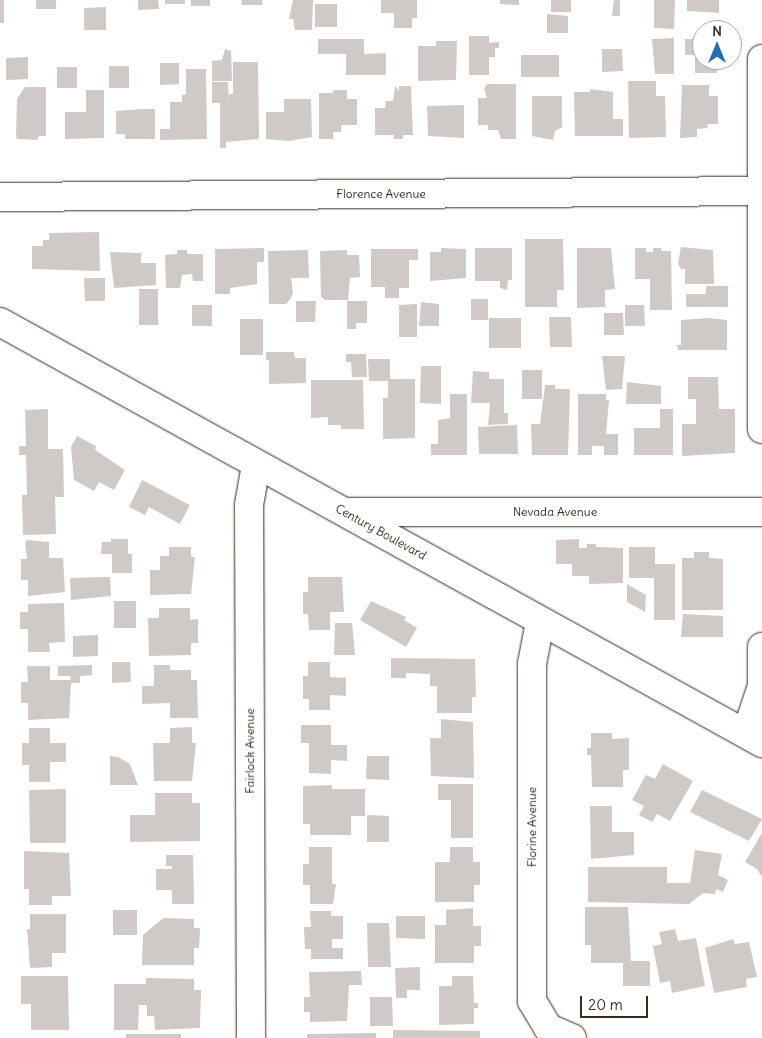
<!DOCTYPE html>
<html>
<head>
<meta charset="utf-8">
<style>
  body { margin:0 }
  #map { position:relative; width:762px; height:1038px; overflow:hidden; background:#fff; font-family:Delius,sans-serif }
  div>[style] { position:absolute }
  .building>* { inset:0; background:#cfcac7 }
  .roads { filter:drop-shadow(0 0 1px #3b2a1e) drop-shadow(0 0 1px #3b2a1e) }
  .minor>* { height:28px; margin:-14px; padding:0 14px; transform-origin:14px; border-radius:14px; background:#fff }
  span { translate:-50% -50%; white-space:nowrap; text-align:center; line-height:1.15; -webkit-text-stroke:4px #fff; paint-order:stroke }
  .street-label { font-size:12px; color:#3b2a1e }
  .north { position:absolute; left:692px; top:20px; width:50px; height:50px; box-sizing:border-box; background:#fff; border:1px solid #b1aaa5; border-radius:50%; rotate:0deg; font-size:14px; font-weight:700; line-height:20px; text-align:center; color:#3b2a1e }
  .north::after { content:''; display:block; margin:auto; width:18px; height:22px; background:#1f6fb2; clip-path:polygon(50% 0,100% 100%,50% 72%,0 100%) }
  .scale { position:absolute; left:580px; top:996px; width:68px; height:22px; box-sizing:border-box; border:2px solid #3b2a1e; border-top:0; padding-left:6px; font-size:15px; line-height:18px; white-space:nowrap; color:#3b2a1e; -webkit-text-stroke:4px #fff; paint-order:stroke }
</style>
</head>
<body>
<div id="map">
  <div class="building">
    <div style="clip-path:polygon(0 0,4px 0,4px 23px,0 23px)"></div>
    <div style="clip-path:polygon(36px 0,56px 0,56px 9px,36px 9px)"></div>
    <div style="clip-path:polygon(138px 0,158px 0,159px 9px,138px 10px)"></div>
    <div style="clip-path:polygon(165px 0,185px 0,185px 4px,165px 4px)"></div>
    <div style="clip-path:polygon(191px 0,210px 0,210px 6px,191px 6px)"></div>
    <div style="clip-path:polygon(242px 0,262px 0,262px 5px,242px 5px)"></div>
    <div style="clip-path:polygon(293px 0,313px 0,312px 30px,295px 30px,293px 19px,289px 19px)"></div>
    <div style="clip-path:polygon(381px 0,417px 0,417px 18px,412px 18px,412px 28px,394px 28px,394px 13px,381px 13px)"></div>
    <div style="clip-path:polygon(500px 0,519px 0,519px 5px,500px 4px)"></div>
    <div style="clip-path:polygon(551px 0,571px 0,571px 12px,551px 12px)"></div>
    <div style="clip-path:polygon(614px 0,620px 0,620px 16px,612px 16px)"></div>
    <div style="clip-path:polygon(654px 0,675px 0,674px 29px,654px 28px)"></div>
    <div style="clip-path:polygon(687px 0,719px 0,719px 13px,687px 11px)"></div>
    <div style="clip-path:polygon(315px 4px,337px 4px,337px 27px,315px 27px)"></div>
    <div style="clip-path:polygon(106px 7px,106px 30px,84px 30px,84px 8px)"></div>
    <div style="clip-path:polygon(547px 14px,568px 16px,568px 33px,547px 33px)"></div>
    <div style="clip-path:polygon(469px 36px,489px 36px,489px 43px,499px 42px,499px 48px,495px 48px,495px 57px,489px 57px,489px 75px,469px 75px)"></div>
    <div style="clip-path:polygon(674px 38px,674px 74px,655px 74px,652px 39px)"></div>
    <div style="clip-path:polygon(318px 39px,364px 39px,364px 54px,386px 53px,386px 75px,346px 75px,346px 54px,318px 54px)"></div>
    <div style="clip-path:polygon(685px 39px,702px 39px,702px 60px,717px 60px,717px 73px,695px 73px,695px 55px,685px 55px)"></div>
    <div style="clip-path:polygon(436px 41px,457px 41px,456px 80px,418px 81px,418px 46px,436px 46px)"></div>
    <div style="clip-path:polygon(225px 49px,231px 51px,232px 81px,212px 81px,212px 61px,222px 60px)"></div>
    <div style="clip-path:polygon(602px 49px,622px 49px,623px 71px,602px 72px)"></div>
    <div style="clip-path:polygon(521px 55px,559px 55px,559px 77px,521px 77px)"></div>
    <div style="clip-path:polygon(28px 57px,28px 79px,6px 80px,6px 58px)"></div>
    <div style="clip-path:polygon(233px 62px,258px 62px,259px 139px,226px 142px,226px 148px,220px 148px,220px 103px,212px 103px,212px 82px,228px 82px,229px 105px,229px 94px,233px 94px)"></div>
    <div style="clip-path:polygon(160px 63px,179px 63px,179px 84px,160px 85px)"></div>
    <div style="clip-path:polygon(109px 66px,129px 66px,129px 88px,109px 88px)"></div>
    <div style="clip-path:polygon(57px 67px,77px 67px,77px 88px,57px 88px)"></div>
    <div style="clip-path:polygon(186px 69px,206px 69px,207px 139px,160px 140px,160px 129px,170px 129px,170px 102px,182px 102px,182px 95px,186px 94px)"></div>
    <div style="clip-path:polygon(628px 81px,656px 81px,656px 96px,665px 96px,666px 137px,629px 138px)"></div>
    <div style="clip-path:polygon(487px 84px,516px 84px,516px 139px,501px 139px,498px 130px,488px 130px,488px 125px,478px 125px,478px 98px,487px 98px,484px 89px)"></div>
    <div style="clip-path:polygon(682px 85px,709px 85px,709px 96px,718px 96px,718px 124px,707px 124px,708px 128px,697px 129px,697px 137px,680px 138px)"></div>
    <div style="clip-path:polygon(395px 86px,399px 91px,399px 86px,411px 86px,413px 135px,403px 135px,403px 139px,394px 139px,394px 135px,375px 135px,375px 108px,385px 108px,386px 101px,393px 101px)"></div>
    <div style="clip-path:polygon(25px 87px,46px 87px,46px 136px,39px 136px,37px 140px,17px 139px,16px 135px,17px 99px)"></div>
    <div style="clip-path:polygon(590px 89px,613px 92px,613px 119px,623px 119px,623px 136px,575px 136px,574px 92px,590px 92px)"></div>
    <div style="clip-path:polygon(86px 90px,104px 90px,104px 138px,65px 139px,65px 112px,86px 112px)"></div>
    <div style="clip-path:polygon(333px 90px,347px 90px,347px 99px,357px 99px,357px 125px,341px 125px,341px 132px,333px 132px,333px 139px,319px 139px,319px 93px,333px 93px)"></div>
    <div style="clip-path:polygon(532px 96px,562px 96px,562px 127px,555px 131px,553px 140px,532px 136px)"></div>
    <div style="clip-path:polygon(284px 99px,311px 99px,312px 137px,289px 141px,266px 139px,266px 112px,284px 112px)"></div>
    <div style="clip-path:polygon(464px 105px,464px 138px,428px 136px,427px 106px)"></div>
    <div style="clip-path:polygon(143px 109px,155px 109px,155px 139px,125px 139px,125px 134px,116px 134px,116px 111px)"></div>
    <div style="clip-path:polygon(99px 232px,100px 271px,32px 269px,32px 246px,43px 246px,43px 240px,49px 240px,49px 233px)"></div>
    <div style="clip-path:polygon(525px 239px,563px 239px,564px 290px,557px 290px,557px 307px,525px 307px)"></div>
    <div style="clip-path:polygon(681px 247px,713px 250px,714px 284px,685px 284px,685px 269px,681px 269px,678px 264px)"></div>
    <div style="clip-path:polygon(264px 248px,264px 262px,257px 262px,257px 284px,230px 288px,230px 294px,215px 294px,215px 249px)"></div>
    <div style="clip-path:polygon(441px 248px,466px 249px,466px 278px,430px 281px,430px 252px,441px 252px)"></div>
    <div style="clip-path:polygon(475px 248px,512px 248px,512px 280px,508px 280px,507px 290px,500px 288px,500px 281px,475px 281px)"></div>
    <div style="clip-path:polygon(577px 248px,611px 248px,615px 289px,605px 290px,605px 307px,577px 308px)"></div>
    <div style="clip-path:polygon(635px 248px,646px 248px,646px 252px,653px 252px,653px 248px,661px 248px,661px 251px,671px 251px,672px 310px,650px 310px,650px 279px,635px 279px)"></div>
    <div style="clip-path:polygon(371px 249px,418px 249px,418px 260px,409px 260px,409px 288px,399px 288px,399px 298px,385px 298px,385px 287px,371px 287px)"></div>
    <div style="clip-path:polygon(177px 250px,187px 250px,187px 254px,203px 254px,203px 281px,193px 281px,192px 274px,182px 275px,180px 288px,166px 288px,165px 255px,177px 254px)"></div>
    <div style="clip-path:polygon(308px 250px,309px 278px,291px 278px,293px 293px,291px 298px,286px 304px,269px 304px,268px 251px)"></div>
    <div style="clip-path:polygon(347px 250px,347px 255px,359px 255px,360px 277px,350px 278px,348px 300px,325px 300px,321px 297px,320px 251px)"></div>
    <div style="clip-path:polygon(110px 252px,141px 253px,141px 263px,156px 263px,156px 285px,114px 288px)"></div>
    <div style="clip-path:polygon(84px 278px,105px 278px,105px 301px,85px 301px)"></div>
    <div style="clip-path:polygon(706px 286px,728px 286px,728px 307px,686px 307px,686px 294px,706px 294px)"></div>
    <div style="clip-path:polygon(139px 289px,158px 289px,158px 325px,139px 325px)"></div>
    <div style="clip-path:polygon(471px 299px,488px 299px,488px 320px,471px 320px)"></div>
    <div style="clip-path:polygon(296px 301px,316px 301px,315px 322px,296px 322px)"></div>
    <div style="clip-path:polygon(347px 301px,367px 301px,367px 323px,356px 323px,356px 329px,347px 329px)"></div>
    <div style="clip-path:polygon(421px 302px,439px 304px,439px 326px,419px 326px)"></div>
    <div style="clip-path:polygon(417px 304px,417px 337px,399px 337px,399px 305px)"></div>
    <div style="clip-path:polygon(192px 305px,212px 305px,212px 326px,192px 326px)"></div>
    <div style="clip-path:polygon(625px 305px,644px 305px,645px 326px,625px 326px)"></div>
    <div style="clip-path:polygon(604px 313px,623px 313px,624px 335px,604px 335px)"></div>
    <div style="clip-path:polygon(549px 317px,571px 317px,572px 347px,550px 347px)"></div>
    <div style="clip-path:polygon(489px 318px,521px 318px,521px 348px,489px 348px)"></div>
    <div style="clip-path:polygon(709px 318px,727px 320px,727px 350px,678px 350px,677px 345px,681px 345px,681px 320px)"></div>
    <div style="clip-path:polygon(240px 319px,263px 319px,263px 355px,240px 355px)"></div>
    <div style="clip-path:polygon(266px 352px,294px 352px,295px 358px,306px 358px,306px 383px,269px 384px,269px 360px,266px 360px)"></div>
    <div style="clip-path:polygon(346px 354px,366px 354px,367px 377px,352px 377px,351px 362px,346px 362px)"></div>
    <div style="clip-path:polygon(602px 356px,625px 356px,622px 389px,606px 390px)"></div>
    <div style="clip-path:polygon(368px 359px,390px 359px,390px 379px,415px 379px,415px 438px,383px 439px,383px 398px,388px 398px,388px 381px,369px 381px)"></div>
    <div style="clip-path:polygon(421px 366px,441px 366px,441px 404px,420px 403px)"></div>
    <div style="clip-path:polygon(522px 370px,542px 370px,542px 399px,522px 399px)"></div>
    <div style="clip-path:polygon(473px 371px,489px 372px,489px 379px,504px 379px,504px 413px,508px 413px,508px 424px,488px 425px,490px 403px,471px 403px)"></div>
    <div style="clip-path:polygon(688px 377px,718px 377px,719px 409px,735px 409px,735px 453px,682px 456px,682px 424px,696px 424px,696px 399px,688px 399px)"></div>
    <div style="clip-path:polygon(311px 380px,363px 380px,364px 429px,341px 429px,341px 425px,328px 425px,328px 417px,311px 418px)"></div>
    <div style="clip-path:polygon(627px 382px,661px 386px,661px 404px,626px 404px)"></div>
    <div style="clip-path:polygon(545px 385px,555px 385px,555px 389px,570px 389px,568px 455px,532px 455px,531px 424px,540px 424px)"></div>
    <div style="clip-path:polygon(450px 394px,467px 394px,467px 455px,431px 455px,431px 444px,438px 444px,438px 420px,450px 418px)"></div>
    <div style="clip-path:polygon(578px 394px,606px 394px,606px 400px,609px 400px,606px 434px,618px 434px,618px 455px,604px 455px,604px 446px,592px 446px,592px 455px,578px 455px)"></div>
    <div style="clip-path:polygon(48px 409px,48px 449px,63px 449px,64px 497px,55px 497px,56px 534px,23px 535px,22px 495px,27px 495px,26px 455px,19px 455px,19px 446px,26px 446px,25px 410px)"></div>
    <div style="clip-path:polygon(660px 409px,673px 409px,673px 455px,634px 455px,634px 428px,660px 428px)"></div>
    <div style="clip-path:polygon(517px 425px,518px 454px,479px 454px,478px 427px)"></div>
    <div style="clip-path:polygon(77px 436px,96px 446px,95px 450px,125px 470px,114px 490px,99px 482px,94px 491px,74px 480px,71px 447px)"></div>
    <div style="clip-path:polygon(142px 480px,190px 505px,180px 524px,149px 507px,145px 515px,129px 507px)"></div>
    <div style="clip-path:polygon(111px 539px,128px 539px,128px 554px,132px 554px,132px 573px,112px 573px,112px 554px,101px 554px,102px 542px,111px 542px)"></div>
    <div style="clip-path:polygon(579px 539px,579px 548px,587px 548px,587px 544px,596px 544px,596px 547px,623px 548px,623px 583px,589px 584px,589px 576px,572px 576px,572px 564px,556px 564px,556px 540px)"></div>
    <div style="clip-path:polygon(28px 540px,49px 542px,49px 558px,63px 558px,65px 592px,28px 596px,28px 580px,21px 580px,21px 559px,27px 559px,25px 542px)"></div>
    <div style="clip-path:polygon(169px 547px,191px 547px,191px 557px,195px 557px,191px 594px,150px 595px,150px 570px,160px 570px,160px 556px,169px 556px)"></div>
    <div style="clip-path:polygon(629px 547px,655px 547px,655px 564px,675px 564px,675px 620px,654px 620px,654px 578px,629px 578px)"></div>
    <div style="clip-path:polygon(694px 552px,709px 552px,709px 558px,723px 559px,723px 610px,682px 610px,682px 558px,694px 558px)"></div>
    <div style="clip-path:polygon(100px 577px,110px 577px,111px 596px,71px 600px,70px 578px)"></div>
    <div style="clip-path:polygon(308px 577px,342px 577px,344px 612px,330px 612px,330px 630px,309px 630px,308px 614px,303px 614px,303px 592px,308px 592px)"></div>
    <div style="clip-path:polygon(627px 584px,646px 595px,645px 612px,627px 602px)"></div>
    <div style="clip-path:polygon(114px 601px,136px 601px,136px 628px,114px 628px)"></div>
    <div style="clip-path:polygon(371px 601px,406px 617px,404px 620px,417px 628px,406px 647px,360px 620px)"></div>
    <div style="clip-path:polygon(64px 603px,65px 642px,49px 643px,50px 652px,28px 652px,28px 629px,20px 629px,20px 612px,28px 612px,28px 604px)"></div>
    <div style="clip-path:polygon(159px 608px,190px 608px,190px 620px,198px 619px,198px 643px,191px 643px,191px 655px,149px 656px,148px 618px,159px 618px)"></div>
    <div style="clip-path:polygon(683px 614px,723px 616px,723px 637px,681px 637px)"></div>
    <div style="clip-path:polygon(335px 623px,352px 623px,355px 655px,334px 655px)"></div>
    <div style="clip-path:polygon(98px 635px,98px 656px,73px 657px,73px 636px)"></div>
    <div style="clip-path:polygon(391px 658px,475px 659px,476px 697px,472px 697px,472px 713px,437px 713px,437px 686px,430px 686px,430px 674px,406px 673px,406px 678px,391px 678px)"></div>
    <div style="clip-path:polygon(112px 662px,130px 662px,131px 682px,112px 683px)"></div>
    <div style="clip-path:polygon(308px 662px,330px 662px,330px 677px,346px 678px,346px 696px,330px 695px,330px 710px,309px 710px,309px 699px,303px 699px,303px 676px,308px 676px)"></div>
    <div style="clip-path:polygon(92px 665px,92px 675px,80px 676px,80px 683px,71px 683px,69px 718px,28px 720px,28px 703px,21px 703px,21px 682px,28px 682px,27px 666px,50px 666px,50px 680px,71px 680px,70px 676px,58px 676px,58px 666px)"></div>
    <div style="clip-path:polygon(154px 665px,170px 665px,170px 670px,191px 670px,191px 680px,197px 680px,198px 718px,170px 718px,170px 703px,142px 704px,142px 686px,154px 686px)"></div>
    <div style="clip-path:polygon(441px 719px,473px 722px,474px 778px,431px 776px,430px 738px,441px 738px)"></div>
    <div style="clip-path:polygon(301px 725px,331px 725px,331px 745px,347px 745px,347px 761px,331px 760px,331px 774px,309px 773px,309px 743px,301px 743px)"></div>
    <div style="clip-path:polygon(192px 727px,192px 743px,196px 743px,192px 781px,154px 781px,153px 743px,170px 743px,170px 728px)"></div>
    <div style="clip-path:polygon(29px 728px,50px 728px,50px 743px,66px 743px,66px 762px,50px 762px,50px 782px,29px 782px,29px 765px,22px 765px,22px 743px,29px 743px)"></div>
    <div style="clip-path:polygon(591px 733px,612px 733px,612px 739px,629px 738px,629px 770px,623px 770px,623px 787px,592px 787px,591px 755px,587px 755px,587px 748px,591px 748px)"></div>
    <div style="clip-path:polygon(110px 756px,118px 757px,130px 764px,138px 785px,110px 785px)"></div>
    <div style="clip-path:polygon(367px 756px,389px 756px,389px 780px,366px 779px)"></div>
    <div style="clip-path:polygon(663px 764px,693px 781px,670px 821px,657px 814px,652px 822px,639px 815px,644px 806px,632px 800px,646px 775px,655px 779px)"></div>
    <div style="clip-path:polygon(438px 784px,473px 784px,473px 838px,451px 838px,451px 800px,438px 800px)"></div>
    <div style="clip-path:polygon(332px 785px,332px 789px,365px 789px,365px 816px,351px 816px,351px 835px,310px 835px,310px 824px,303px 824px,303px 786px)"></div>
    <div style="clip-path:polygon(66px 789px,66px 843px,30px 843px,29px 790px)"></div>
    <div style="clip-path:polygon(702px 790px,762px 819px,749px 841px,690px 812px)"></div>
    <div style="clip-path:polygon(155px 793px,192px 793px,192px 803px,200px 803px,200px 841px,130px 842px,130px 815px,155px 815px)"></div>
    <div style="clip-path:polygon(590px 806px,612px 806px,612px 832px,634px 832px,634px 855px,591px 859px)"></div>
    <div style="clip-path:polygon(367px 815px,389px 816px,389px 842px,367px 842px)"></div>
    <div style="clip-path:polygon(762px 833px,762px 877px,757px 869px,745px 862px)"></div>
    <div style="clip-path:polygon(309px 847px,332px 847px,332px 884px,336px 884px,333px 904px,310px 904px,310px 885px,303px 885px,303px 864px,309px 864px)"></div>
    <div style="clip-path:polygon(450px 847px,473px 847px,473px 862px,480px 862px,480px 885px,474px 885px,474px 902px,435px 902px,435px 862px,450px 862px)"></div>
    <div style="clip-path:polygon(695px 850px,722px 854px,718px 875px,728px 880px,723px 892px,716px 889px,715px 894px,703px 893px,689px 904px,588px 902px,588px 867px,667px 867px,667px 883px,690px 883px)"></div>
    <div style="clip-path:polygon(24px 851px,69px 853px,71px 896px,52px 896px,52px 905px,29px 905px,29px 889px,24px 889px)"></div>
    <div style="clip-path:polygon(166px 855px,193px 855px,194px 904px,172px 904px,172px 890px,156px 890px,156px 869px,172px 869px,172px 866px,166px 866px)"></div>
    <div style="clip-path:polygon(585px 907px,628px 907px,631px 961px,650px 961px,650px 986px,623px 986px,623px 963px,591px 963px,591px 945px,585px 945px)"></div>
    <div style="clip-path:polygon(473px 908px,473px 926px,481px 926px,481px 946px,474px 946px,474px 963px,435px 963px,435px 925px,446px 925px,446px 910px)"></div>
    <div style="clip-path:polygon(113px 910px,137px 910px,137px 935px,113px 935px)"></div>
    <div style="clip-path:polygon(310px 911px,331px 911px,331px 916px,343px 916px,343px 939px,332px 939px,332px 948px,343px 948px,343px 959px,311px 959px,311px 949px,305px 949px,304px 927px,311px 927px)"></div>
    <div style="clip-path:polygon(30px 914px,66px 914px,66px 953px,52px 953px,52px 967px,30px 968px,27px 929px,30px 929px)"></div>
    <div style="clip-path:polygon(396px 916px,425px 916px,425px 939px,396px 938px)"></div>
    <div style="clip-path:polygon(163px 918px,194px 919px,194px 928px,200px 928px,199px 948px,194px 948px,194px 965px,142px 965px,143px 935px)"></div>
    <div style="clip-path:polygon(367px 923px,389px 923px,391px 967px,368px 967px)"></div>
    <div style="clip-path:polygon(675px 929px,678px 941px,696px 938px,705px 986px,672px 993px,670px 981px,660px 983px,653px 946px,662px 944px,659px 932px)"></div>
    <div style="clip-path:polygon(733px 939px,735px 944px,749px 942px,757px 977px,746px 979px,747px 987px,714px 993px,705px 948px)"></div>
    <div style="clip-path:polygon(420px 967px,420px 990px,407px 990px,407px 998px,396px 998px,395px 968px)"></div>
    <div style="clip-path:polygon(361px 971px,362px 985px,349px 985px,347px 1021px,310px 1022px,310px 1012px,304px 1012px,304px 997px,310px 997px,309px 972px)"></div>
    <div style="clip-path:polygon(21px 976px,68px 976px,69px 1030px,31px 1030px,31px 1004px,21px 1004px)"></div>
    <div style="clip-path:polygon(452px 976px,473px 976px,474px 1003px,478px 1003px,478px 1008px,474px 1008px,474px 1024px,439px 1025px,439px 986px,452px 986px)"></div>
    <div style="clip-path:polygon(146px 978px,194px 979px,194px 990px,201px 990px,200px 1028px,155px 1030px,154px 1016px,147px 1016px,147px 1005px,139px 1005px,138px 1030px,114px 1030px,114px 984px,146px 984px)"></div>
    <div style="clip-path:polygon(370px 997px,392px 997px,393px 1026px,370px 1026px)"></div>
    <div style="clip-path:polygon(393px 1030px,480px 1031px,480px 1038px,393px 1038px)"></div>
    <div style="clip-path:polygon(376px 1033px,376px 1038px,307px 1038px,307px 1034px)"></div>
    <div style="clip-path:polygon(126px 1034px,181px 1034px,181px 1038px,126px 1038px)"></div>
  </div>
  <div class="roads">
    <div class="minor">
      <div style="left:762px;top:59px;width:370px;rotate:90deg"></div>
      <div style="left:0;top:197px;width:761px;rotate:-0.45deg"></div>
      <div style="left:0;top:322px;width:871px;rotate:28.92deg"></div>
      <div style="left:350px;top:512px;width:412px"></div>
      <div style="left:540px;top:622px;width:43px;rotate:100.8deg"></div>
      <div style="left:532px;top:664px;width:337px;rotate:90deg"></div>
      <div style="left:532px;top:1001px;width:31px;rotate:59deg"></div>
      <div style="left:548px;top:1028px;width:26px;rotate:23deg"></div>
      <div style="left:746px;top:734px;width:51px;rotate:-71.6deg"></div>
      <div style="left:762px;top:686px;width:39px;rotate:-90deg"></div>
      <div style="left:251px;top:1038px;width:533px;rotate:-90.21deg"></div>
      <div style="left:249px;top:505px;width:41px;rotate:-80.1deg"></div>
    </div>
  </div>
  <div class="street-label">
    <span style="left:381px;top:194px">Florence Avenue</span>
    <span style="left:555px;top:512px">Nevada Avenue</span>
    <span style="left:381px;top:532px;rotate:29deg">Century Boulevard</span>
    <span style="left:250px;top:751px;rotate:-90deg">Fairlock Avenue</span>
    <span style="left:532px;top:827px;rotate:-90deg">Florine Avenue</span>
  </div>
  <div class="north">N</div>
  <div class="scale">20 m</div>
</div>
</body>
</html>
